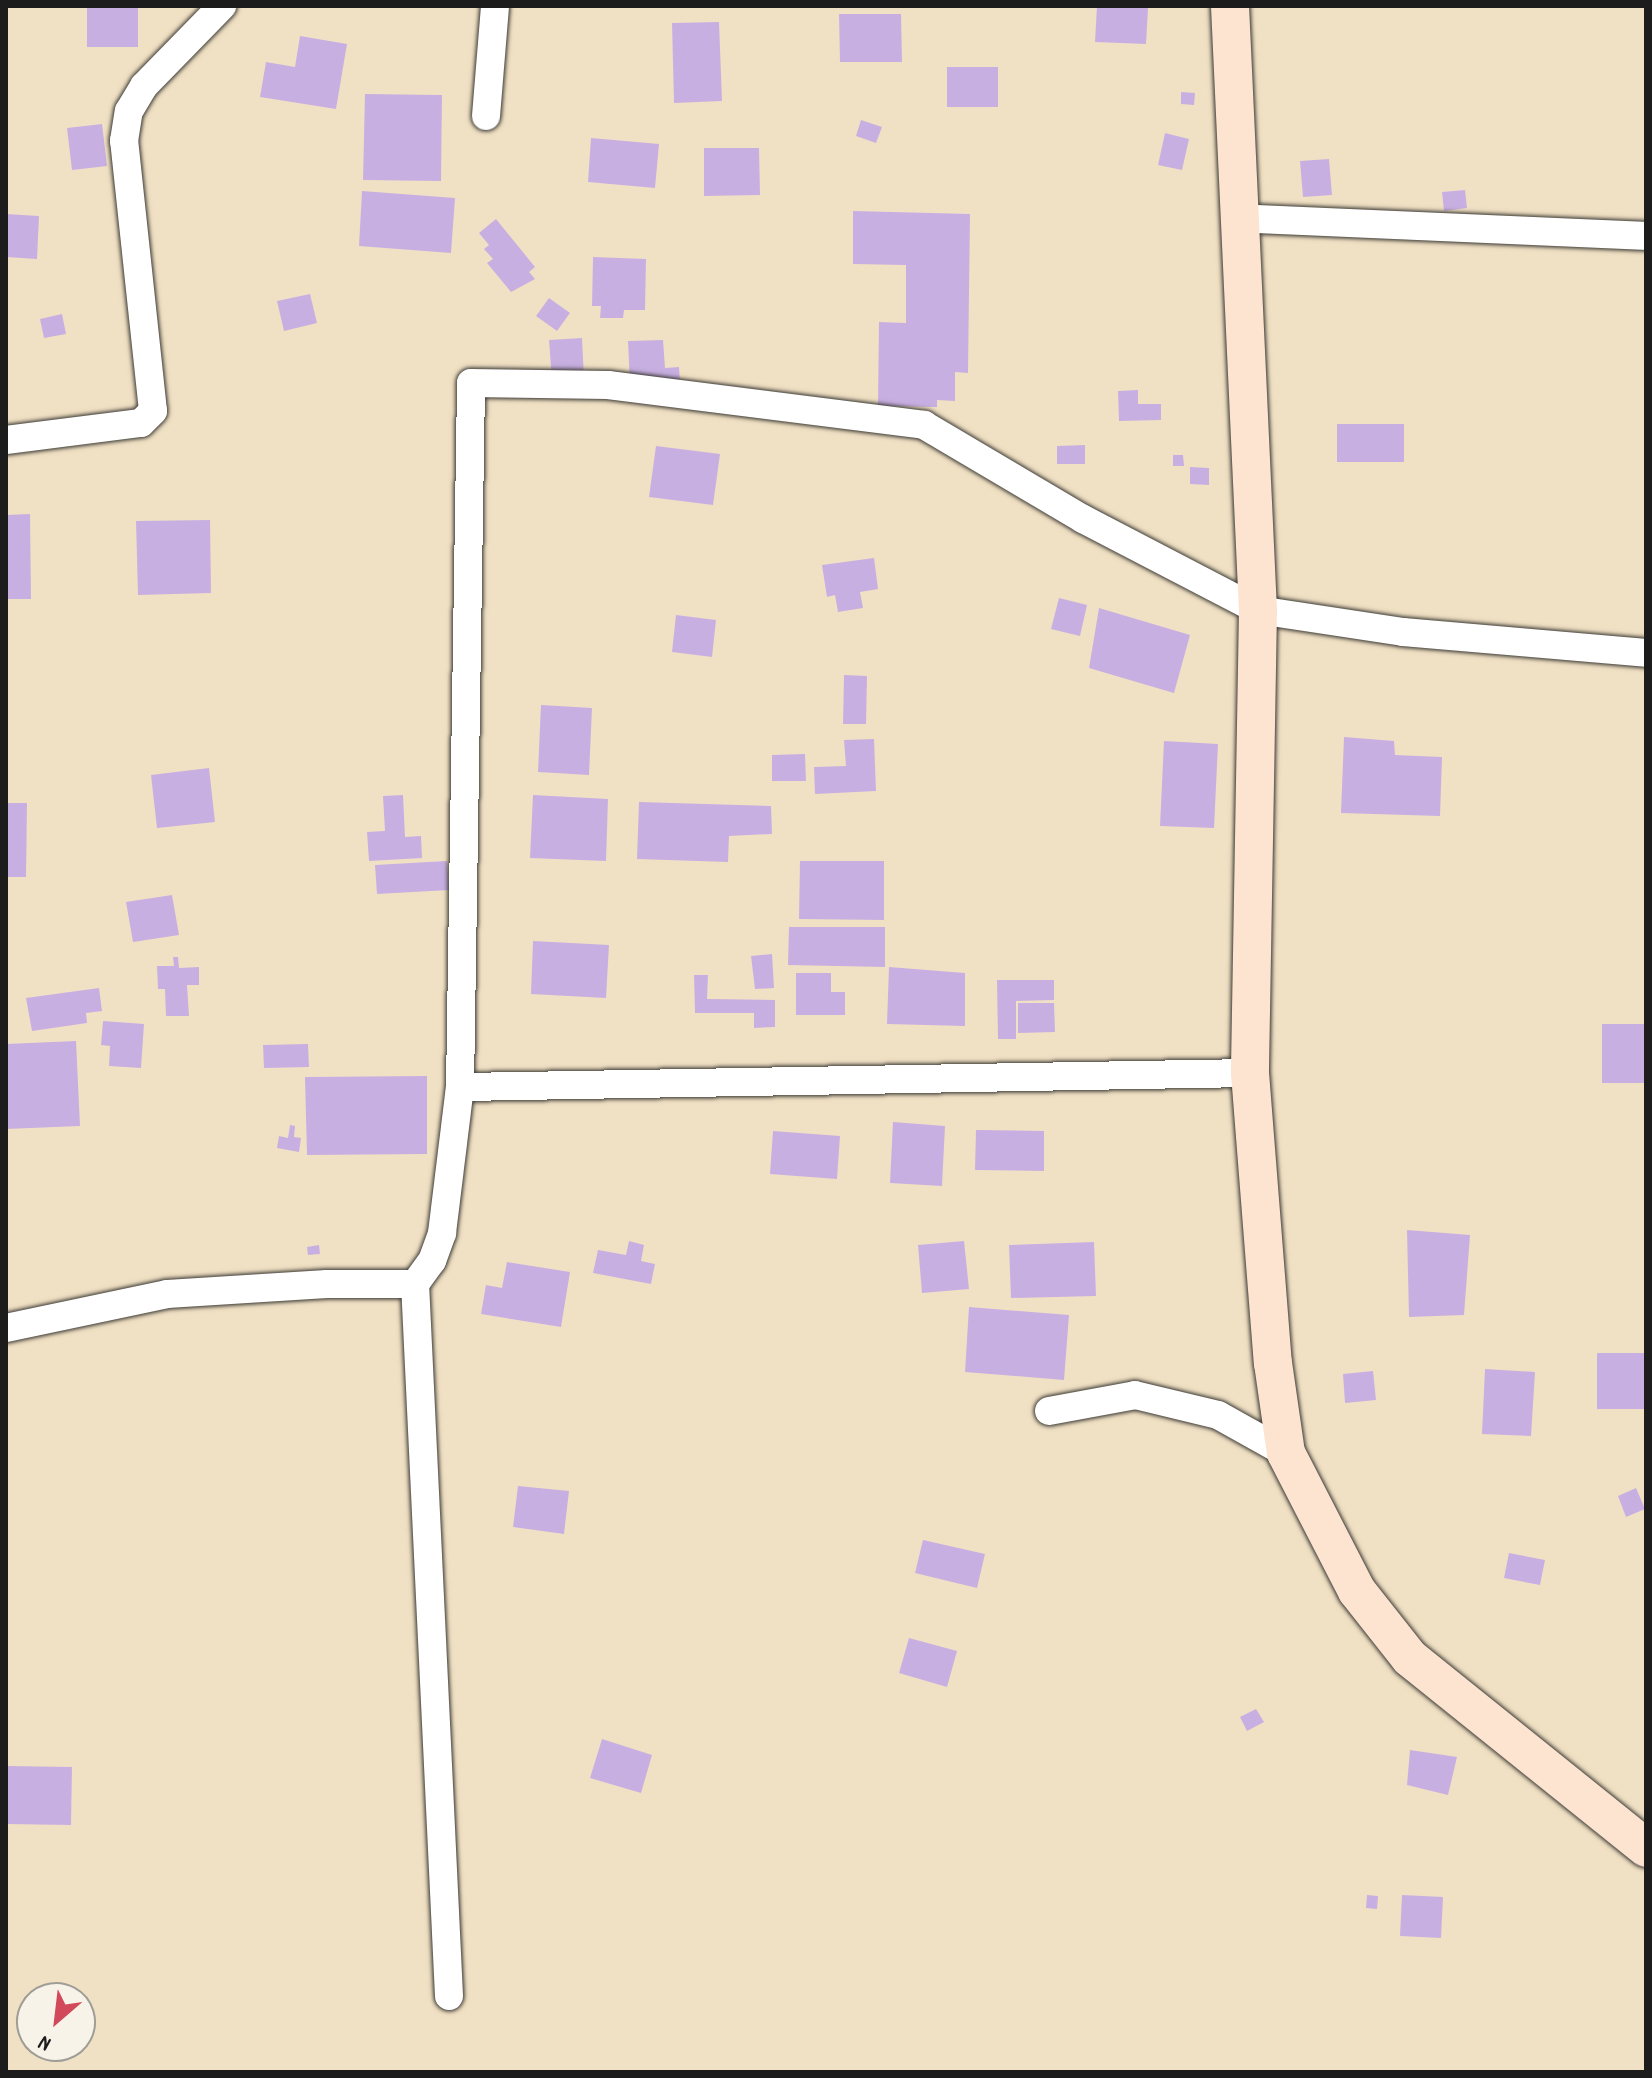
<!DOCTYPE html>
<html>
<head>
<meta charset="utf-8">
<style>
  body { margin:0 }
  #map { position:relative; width:1652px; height:2078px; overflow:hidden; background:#f1e1c4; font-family:Dekko,sans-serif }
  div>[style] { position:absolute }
  .building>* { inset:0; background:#c8afe2 }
  .roads { filter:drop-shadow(0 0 2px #3c3a35) drop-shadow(0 0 2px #3c3a35) }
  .minor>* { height:28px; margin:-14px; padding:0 14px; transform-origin:14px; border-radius:14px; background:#fff }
  .secondary>* { height:38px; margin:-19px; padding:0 19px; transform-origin:19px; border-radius:19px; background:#fde4d1 }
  span { translate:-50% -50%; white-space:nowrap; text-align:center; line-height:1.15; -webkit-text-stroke:8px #f7f3e8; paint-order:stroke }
  .frame { position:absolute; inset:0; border:8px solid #1c1c1c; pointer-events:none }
  .north { position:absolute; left:16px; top:1982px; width:80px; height:80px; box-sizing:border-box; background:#f7f3e8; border:2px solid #9f9d96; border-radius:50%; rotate:208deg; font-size:22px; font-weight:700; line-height:32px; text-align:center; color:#1c1c1c }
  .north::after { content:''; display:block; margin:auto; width:28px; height:36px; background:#d1495b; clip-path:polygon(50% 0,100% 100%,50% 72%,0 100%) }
</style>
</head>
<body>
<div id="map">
  <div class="building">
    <div style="clip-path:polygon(87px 6px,138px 6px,138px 47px,87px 47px)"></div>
    <div style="clip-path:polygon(1097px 6px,1148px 8px,1146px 44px,1095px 42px)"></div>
    <div style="clip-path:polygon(839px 14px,901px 14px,902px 62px,840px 62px)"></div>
    <div style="clip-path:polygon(719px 22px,722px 101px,674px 103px,672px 23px)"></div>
    <div style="clip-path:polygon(300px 36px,347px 44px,336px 109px,260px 97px,266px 62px,295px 67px)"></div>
    <div style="clip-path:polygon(947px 67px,998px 67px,998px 107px,947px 107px)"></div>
    <div style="clip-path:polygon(1181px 92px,1195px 93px,1194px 105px,1181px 104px)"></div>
    <div style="clip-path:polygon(365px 94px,442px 95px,441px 181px,363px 180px)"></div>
    <div style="clip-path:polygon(861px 120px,882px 127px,876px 143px,856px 136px)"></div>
    <div style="clip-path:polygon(102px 124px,107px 166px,72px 170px,67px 128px)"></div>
    <div style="clip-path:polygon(1165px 133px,1189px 139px,1182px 170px,1158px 165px)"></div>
    <div style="clip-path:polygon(591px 138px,659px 144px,655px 188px,588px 182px)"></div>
    <div style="clip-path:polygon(704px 148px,759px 148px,760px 195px,704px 196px)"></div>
    <div style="clip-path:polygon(1329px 159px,1332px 195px,1303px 197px,1300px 161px)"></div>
    <div style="clip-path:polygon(1465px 190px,1467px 208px,1444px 211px,1442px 192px)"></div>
    <div style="clip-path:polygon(362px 191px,455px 198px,451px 253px,359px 246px)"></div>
    <div style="clip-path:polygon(853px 211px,970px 214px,968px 373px,955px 372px,955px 401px,937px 400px,937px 407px,878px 406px,879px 322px,906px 323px,906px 265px,853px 264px)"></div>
    <div style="clip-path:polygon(6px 214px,39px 216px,37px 259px,6px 257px)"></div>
    <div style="clip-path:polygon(496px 219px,535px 267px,529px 272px,535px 279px,511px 292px,487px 263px,493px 259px,484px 249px,489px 245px,479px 233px)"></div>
    <div style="clip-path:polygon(593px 257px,646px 259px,645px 310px,624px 310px,623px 318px,600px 318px,601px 306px,592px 306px)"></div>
    <div style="clip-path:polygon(310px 294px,317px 323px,284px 331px,277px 301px)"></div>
    <div style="clip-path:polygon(549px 298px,570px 313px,557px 331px,536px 316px)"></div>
    <div style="clip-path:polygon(62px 314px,66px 334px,44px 338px,40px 319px)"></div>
    <div style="clip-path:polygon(582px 338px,584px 379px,552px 380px,549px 340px)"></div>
    <div style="clip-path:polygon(663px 340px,665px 368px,679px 367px,680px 382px,630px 384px,628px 341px)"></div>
    <div style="clip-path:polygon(1138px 390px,1138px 404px,1161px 404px,1161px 420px,1119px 421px,1118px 391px)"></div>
    <div style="clip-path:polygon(1337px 424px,1404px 424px,1404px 462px,1337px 462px)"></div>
    <div style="clip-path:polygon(1085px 445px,1085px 464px,1057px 464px,1057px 446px)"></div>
    <div style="clip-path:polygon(656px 446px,720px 454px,713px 505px,649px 497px)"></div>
    <div style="clip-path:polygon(1173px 455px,1183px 455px,1184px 466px,1173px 466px)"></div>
    <div style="clip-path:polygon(1190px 467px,1209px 468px,1209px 485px,1190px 484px)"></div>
    <div style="clip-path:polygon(30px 514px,31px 599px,6px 599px,6px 515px)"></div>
    <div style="clip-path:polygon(210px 520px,211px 593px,138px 595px,136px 521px)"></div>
    <div style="clip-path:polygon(874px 558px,878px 589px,860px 592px,863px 608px,838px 612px,835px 595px,827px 597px,822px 565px)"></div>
    <div style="clip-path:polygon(1059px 598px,1087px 605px,1080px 636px,1051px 629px)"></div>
    <div style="clip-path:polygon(1099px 608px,1190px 635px,1174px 693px,1089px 668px)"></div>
    <div style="clip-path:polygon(676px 615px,716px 620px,712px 657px,672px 652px)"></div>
    <div style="clip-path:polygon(844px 675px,867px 676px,866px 724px,843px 724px)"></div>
    <div style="clip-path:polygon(541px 705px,592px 708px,589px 775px,538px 772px)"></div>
    <div style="clip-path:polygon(1344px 737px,1394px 741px,1395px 755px,1442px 757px,1440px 816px,1341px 813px)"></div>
    <div style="clip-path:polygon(874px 739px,876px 791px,815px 794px,814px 767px,846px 766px,844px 740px)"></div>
    <div style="clip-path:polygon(1164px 741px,1218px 744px,1214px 828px,1160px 826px)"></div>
    <div style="clip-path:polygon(805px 754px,806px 781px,772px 781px,772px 755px)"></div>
    <div style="clip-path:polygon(209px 768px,215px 822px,157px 828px,151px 775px)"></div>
    <div style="clip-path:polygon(403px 795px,405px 837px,421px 836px,422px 858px,369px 861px,367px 832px,385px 831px,383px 796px)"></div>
    <div style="clip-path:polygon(533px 795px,608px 799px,606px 861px,530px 858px)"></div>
    <div style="clip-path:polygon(639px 802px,771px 806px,772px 834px,729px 836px,728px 862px,637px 859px)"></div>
    <div style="clip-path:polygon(6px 803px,27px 803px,26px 877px,6px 877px)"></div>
    <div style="clip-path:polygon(447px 861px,449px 890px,377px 894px,375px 865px)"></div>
    <div style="clip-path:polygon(800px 861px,884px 861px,884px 920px,799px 919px)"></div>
    <div style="clip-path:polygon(172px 895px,179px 935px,133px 942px,126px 902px)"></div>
    <div style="clip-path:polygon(789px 927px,885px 927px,885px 967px,788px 965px)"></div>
    <div style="clip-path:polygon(533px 941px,609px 945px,606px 998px,531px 994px)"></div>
    <div style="clip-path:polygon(772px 954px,774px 988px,755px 989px,751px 956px)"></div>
    <div style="clip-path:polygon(173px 957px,178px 957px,179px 968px,199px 967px,199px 985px,187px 985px,189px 1016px,166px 1016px,165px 989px,158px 989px,157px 966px,174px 966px)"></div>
    <div style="clip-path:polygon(889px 967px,965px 973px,965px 1026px,887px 1024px)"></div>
    <div style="clip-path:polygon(796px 973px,831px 973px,831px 992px,845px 992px,845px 1015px,796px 1015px)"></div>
    <div style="clip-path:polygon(694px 975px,708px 975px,707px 999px,775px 1000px,775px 1027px,754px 1028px,754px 1013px,695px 1013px)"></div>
    <div style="clip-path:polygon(997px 980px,1054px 980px,1054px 1000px,1016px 1001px,1016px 1039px,998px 1039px)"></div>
    <div style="clip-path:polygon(99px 988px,102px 1011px,86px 1013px,87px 1023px,32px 1031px,26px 998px)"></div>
    <div style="clip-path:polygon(1018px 1003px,1054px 1003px,1055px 1032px,1018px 1033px)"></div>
    <div style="clip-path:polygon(103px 1021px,144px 1024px,141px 1068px,109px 1066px,110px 1046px,101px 1045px)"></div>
    <div style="clip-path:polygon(1602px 1024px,1646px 1024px,1646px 1083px,1602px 1083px)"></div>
    <div style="clip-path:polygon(76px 1041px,80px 1126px,6px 1129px,6px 1044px)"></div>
    <div style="clip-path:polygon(308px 1044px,309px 1067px,264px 1068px,263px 1045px)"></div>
    <div style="clip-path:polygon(427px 1076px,427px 1154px,307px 1155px,305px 1077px)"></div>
    <div style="clip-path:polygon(893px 1122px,945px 1126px,942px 1186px,890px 1183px)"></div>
    <div style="clip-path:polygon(290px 1125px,295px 1126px,294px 1137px,301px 1138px,299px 1152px,277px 1148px,279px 1136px,288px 1138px)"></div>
    <div style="clip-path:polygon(976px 1130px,1044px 1131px,1044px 1171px,975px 1170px)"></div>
    <div style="clip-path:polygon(773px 1131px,840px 1136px,837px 1179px,770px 1174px)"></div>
    <div style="clip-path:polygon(1407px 1230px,1470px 1235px,1464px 1315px,1409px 1317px)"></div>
    <div style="clip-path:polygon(629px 1241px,644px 1245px,641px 1261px,655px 1264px,651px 1284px,593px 1273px,598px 1250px,626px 1255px)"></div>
    <div style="clip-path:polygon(964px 1241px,969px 1289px,922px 1293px,918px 1245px)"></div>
    <div style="clip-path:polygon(1094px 1242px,1096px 1296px,1011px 1298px,1009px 1245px)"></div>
    <div style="clip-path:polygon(319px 1245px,320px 1254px,308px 1255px,307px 1247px)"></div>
    <div style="clip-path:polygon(507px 1262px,570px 1272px,561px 1327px,481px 1314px,486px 1285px,502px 1288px)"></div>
    <div style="clip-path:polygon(969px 1307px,1069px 1315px,1064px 1380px,965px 1372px)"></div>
    <div style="clip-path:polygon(1597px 1353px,1646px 1353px,1646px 1409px,1597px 1409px)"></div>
    <div style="clip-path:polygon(1485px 1369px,1535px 1372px,1531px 1436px,1482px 1434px)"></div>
    <div style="clip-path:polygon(1373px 1371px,1376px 1400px,1345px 1403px,1343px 1374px)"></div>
    <div style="clip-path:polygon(518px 1486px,569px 1491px,564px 1534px,513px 1527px)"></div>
    <div style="clip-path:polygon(1636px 1488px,1645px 1509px,1626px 1517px,1618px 1496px)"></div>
    <div style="clip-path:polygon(923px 1540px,985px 1554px,977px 1588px,915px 1573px)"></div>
    <div style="clip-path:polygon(1509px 1553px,1545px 1560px,1540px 1585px,1504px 1578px)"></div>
    <div style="clip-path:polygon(909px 1638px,957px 1651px,947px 1687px,899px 1673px)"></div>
    <div style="clip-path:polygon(1256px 1709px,1264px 1722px,1247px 1731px,1240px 1717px)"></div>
    <div style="clip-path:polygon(602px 1739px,652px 1755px,641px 1793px,590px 1778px)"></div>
    <div style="clip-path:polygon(1410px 1750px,1457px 1757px,1448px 1795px,1407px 1785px)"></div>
    <div style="clip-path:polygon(7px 1766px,72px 1767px,71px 1825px,6px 1824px)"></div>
    <div style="clip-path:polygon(1367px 1895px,1378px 1896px,1377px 1909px,1366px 1908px)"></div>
    <div style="clip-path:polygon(1402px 1895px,1443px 1897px,1441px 1938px,1400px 1936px)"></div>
  </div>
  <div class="roads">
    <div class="minor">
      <div style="left:486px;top:116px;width:110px;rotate:-85.3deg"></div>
      <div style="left:1236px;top:218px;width:410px;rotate:2.5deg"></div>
      <div style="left:6px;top:440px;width:136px;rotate:-7.2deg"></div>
      <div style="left:141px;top:423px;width:17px;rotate:-45deg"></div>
      <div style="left:153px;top:411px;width:272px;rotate:-96.1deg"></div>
      <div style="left:124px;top:141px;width:30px;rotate:-81deg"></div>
      <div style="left:129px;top:111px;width:29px;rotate:-59deg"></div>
      <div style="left:144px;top:86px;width:112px;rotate:-45.7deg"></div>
      <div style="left:1250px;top:1073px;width:790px;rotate:178.98deg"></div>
      <div style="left:460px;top:1087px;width:704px;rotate:-89.1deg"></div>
      <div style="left:471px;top:383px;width:137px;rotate:0.8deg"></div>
      <div style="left:608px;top:385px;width:319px;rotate:7.2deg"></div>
      <div style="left:924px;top:425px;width:185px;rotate:30.6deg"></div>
      <div style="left:1083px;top:519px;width:197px;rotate:27.5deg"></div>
      <div style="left:1258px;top:610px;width:147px;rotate:8.6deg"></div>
      <div style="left:1403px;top:632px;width:244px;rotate:4.9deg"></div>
      <div style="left:6px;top:1328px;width:165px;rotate:-11.9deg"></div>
      <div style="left:167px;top:1294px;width:160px;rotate:-3.6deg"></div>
      <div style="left:327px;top:1284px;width:88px"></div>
      <div style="left:1049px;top:1411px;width:87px;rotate:-10.5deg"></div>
      <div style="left:1135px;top:1395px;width:85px;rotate:13.5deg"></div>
      <div style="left:1218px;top:1415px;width:78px;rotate:29.2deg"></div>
      <div style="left:449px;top:1996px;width:713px;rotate:-92.73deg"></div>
      <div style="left:415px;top:1284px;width:29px;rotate:-54deg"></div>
      <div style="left:432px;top:1261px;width:30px;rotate:-70deg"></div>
      <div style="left:442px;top:1233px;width:147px;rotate:-83deg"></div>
    </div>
    <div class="secondary">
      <div style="left:1230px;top:6px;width:605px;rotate:87.35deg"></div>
      <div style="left:1258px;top:610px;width:463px;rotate:91deg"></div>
      <div style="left:1250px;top:1073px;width:291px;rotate:85.5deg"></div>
      <div style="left:1273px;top:1363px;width:91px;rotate:81.8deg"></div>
      <div style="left:1286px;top:1453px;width:155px;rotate:62.8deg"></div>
      <div style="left:1357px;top:1591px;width:85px;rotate:51.7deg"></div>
      <div style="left:1410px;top:1658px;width:303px;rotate:38.8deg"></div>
    </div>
  </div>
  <div class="frame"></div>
  <div class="north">N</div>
</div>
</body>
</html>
